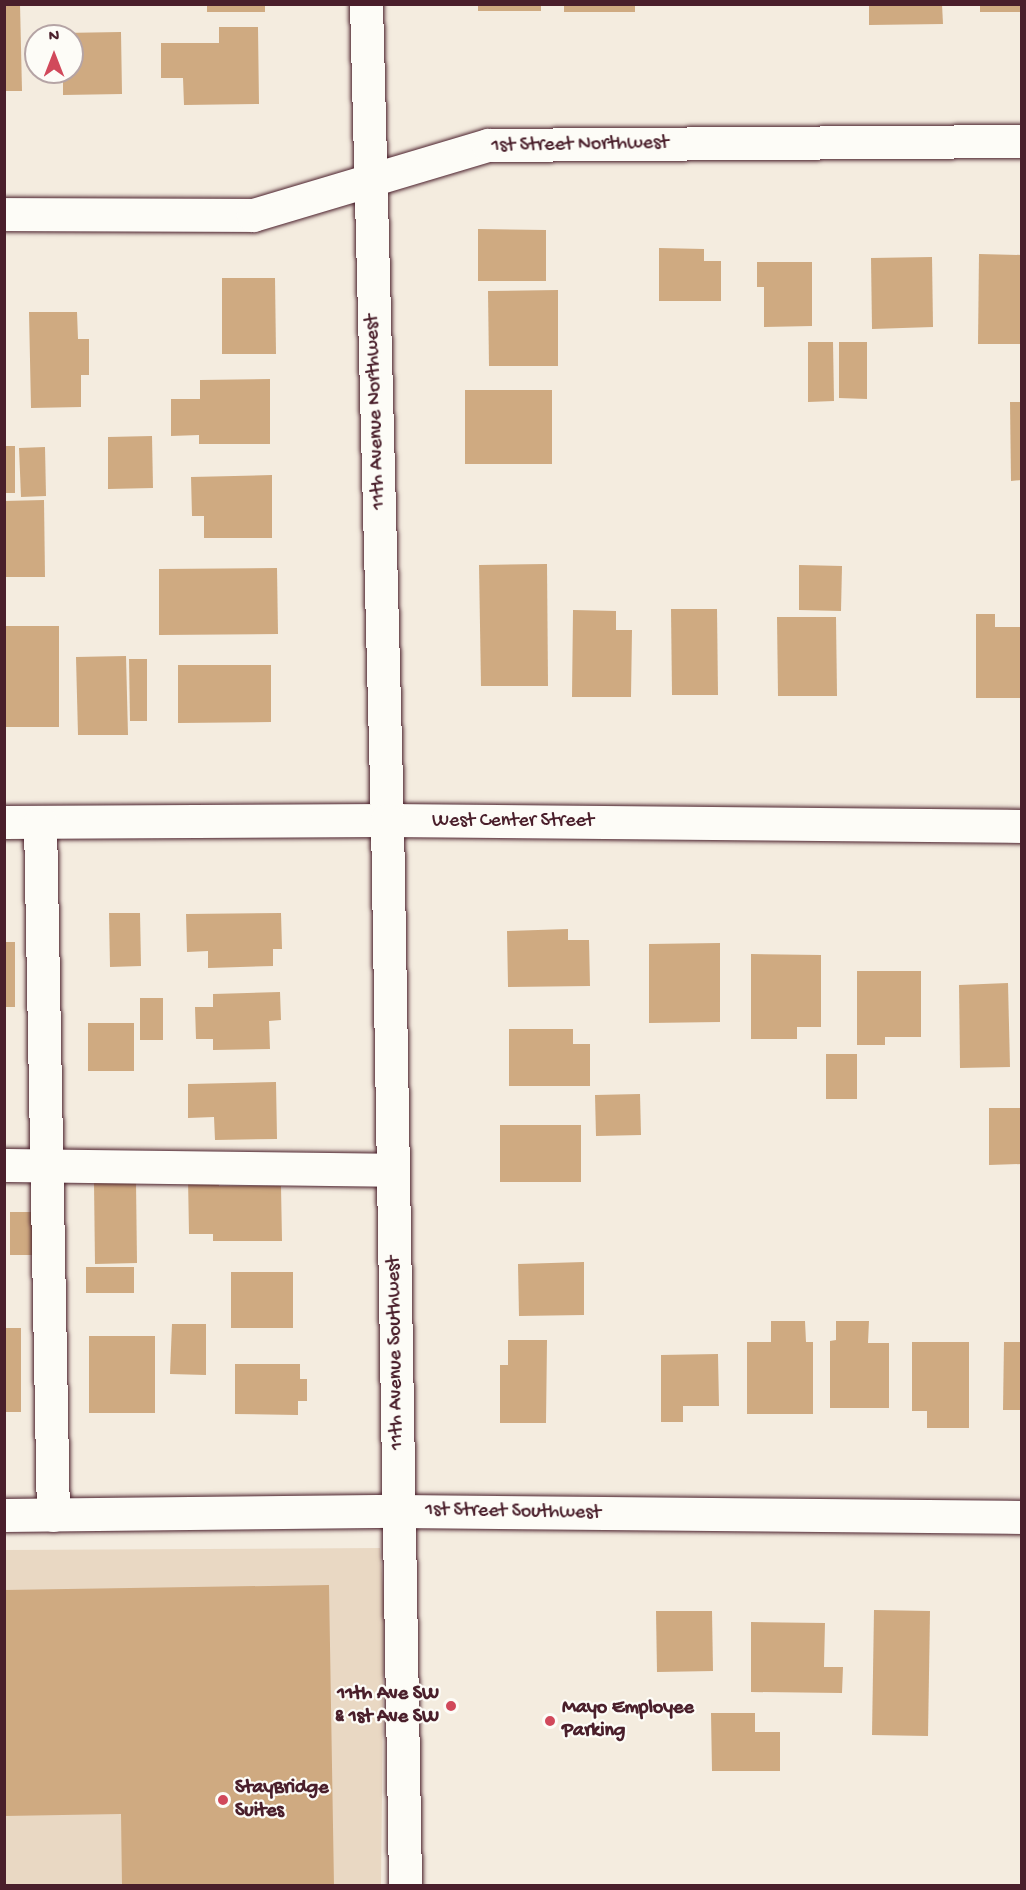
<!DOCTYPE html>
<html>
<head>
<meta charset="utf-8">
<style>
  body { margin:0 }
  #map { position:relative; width:1026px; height:1890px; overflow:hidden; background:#f4ecdf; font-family:"Gochi Hand",sans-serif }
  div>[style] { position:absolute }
  .built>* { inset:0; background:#e9d8c3 }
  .building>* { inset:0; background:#cfaa81 }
  .roads { filter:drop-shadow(0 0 2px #4a1f2b) drop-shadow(0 0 2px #4a1f2b) }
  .minor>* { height:33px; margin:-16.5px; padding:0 16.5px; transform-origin:16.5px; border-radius:16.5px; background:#fdfcf7 }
  .major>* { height:33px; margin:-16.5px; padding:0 16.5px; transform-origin:16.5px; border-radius:16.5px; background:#fdfcf7 }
  .dots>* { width:16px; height:16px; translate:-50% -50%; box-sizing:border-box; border:3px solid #fdfcf7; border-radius:50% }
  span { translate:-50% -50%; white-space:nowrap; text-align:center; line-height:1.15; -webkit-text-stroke:4.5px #fdfcf7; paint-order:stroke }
  .street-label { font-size:20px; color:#4a1f2b }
  .poi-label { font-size:20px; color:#4a1f2b; font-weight:700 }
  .right { translate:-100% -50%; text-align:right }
  .left { translate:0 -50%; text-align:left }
  .frame { position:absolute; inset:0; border:6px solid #4a1f2b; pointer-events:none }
  .north { position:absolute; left:24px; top:24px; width:60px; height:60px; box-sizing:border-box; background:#fdfcf7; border:2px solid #b5a4a5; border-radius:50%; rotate:0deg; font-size:16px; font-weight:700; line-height:24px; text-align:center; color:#4a1f2b }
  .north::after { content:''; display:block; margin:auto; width:21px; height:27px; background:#d1495b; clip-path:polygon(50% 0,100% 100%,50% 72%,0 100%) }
</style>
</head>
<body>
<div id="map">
  <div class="built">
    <div style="clip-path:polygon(380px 1548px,384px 1600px,381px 1885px,5px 1885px,4px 1550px)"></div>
  </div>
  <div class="building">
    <div style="clip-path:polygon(4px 4px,20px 4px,22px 91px,4px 91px)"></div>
    <div style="clip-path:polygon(207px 4px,265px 4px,265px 12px,207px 12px)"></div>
    <div style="clip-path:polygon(478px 4px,541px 4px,541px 11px,478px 11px)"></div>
    <div style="clip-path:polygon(564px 4px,635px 4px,635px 12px,564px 12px)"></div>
    <div style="clip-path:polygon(869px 4px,942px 4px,943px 24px,869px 25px)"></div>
    <div style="clip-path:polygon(980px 5px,1022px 5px,1022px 12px,980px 12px)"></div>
    <div style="clip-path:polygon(219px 27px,258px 27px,259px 104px,184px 105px,183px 78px,161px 78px,161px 43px,219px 43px)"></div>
    <div style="clip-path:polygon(121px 32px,122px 94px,63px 95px,63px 72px,72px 72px,72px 36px,62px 36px,62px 33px)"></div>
    <div style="clip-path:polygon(478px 229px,546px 230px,546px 281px,478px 281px)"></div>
    <div style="clip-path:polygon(659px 248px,704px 249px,704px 261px,721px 261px,721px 301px,659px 301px)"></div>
    <div style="clip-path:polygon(979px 254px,1022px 255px,1022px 344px,978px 344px)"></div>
    <div style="clip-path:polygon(932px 257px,933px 327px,872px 329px,871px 258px)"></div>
    <div style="clip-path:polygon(757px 262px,812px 262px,812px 326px,764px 327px,764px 287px,757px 287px)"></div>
    <div style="clip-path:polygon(222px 278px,275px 278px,276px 354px,222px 354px)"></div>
    <div style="clip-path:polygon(558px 290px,558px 366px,489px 366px,488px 291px)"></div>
    <div style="clip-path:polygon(29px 312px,77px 312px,78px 339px,89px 339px,89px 375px,81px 375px,81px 407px,31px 408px)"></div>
    <div style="clip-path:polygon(808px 342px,833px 342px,834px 401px,808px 402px)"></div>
    <div style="clip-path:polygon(839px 342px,867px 342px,867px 399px,839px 398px)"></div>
    <div style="clip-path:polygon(270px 379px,270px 444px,199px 444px,199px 435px,171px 436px,171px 399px,200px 399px,200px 380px)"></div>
    <div style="clip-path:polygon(465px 390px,552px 390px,552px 464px,465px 464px)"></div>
    <div style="clip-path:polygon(1010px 402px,1022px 402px,1022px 480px,1011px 481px)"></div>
    <div style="clip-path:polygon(152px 436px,153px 488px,108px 489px,108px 437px)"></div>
    <div style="clip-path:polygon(4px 446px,15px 446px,15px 493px,4px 493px)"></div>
    <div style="clip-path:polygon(45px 447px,46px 496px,21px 497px,19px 448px)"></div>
    <div style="clip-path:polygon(272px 475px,272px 538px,204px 538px,204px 516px,192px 516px,191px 477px)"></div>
    <div style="clip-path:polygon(44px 500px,45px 577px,4px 577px,4px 501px)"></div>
    <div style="clip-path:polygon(547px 564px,548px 686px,481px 686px,479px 565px)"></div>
    <div style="clip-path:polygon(799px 565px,842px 566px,841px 611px,799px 610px)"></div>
    <div style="clip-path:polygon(277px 568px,278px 634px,159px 635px,159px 569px)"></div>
    <div style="clip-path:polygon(671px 609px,717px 609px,718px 695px,672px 695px)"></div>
    <div style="clip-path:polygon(573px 610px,616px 611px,616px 630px,632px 630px,631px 697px,572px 697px)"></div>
    <div style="clip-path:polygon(976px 614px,995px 614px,995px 627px,1022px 627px,1022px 698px,976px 698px)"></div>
    <div style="clip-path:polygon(777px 617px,836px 617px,837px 696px,778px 696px)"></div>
    <div style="clip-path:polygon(4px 626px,59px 626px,59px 727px,4px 727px)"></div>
    <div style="clip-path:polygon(126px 656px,128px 735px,78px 735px,76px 657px)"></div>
    <div style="clip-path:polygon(129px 659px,147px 659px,147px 721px,130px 721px)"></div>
    <div style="clip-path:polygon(178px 665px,271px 665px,271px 722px,178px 723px)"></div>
    <div style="clip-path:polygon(109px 913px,140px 913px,141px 966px,110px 967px)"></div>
    <div style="clip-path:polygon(281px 913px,282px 949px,273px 949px,273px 966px,208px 968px,208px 951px,187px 952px,186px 914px)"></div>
    <div style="clip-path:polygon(568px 929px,568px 940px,589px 940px,590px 986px,508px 987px,507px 931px)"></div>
    <div style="clip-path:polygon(4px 942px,15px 942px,15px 1007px,4px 1007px)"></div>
    <div style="clip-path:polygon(720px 943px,720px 1022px,649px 1023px,649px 944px)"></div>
    <div style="clip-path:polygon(751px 954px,821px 955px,821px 1027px,797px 1027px,797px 1039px,751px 1039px)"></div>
    <div style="clip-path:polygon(857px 971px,921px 971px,921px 1037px,885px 1037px,885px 1045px,857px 1045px)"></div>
    <div style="clip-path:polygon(1008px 983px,1010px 1067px,960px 1068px,959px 985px)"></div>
    <div style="clip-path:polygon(280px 992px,281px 1020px,269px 1021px,270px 1049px,213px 1050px,213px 1039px,196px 1039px,195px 1007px,213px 1007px,213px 994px)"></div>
    <div style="clip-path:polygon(140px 998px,163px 998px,163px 1040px,140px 1040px)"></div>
    <div style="clip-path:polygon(88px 1023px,134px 1023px,134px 1071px,88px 1071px)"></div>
    <div style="clip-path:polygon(509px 1029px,573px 1029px,573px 1044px,590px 1044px,590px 1086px,509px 1086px)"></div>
    <div style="clip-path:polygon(826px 1054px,857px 1054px,857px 1099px,826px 1099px)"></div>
    <div style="clip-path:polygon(276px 1082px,277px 1139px,215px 1140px,214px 1117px,188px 1118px,188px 1084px)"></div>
    <div style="clip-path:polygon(640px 1094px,641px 1135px,596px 1136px,595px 1095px)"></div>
    <div style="clip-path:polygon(989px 1108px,1022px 1108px,1022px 1164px,989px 1165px)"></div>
    <div style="clip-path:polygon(500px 1125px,581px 1125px,581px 1182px,500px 1182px)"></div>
    <div style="clip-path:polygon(188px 1178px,219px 1178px,219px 1186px,281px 1186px,282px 1241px,213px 1241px,213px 1234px,189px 1234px)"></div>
    <div style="clip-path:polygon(136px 1182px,137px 1263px,95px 1264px,94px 1183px)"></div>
    <div style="clip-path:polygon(10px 1212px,38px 1212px,37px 1255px,10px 1255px)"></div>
    <div style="clip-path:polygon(584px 1262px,584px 1315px,519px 1316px,518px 1264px)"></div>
    <div style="clip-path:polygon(86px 1267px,134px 1267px,134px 1293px,86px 1293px)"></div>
    <div style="clip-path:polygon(231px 1272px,293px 1272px,293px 1328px,231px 1328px)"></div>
    <div style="clip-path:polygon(771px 1321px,805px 1321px,806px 1342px,813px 1342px,813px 1414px,747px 1414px,747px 1342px,771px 1342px)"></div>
    <div style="clip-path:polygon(836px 1321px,869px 1321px,868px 1343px,889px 1343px,889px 1408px,830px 1408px,830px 1341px,836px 1340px)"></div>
    <div style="clip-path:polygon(172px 1324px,206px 1324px,206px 1375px,170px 1374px)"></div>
    <div style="clip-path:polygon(4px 1328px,21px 1328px,21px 1412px,4px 1412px)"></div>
    <div style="clip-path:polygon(89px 1336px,155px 1336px,155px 1413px,89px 1413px)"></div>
    <div style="clip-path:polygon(508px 1340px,547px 1340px,546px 1423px,500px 1423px,500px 1365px,508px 1365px)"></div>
    <div style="clip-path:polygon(912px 1342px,969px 1342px,969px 1428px,927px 1428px,927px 1411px,912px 1411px)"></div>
    <div style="clip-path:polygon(1004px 1342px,1022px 1342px,1022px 1410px,1003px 1410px)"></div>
    <div style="clip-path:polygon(718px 1354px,719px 1406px,683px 1406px,683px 1422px,661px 1422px,661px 1355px)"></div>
    <div style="clip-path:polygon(235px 1364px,300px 1364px,300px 1379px,307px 1379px,307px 1401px,298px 1401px,298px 1415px,235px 1414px)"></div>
    <div style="clip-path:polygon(329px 1585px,334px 1886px,122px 1886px,121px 1814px,4px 1816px,4px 1590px)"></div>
    <div style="clip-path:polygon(874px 1610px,930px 1611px,928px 1736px,872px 1735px)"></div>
    <div style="clip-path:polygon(656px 1611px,712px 1611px,713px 1671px,657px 1672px)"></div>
    <div style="clip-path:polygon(751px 1622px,825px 1623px,824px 1667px,843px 1667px,842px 1693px,751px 1692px)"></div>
    <div style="clip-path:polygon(711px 1713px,755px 1713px,755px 1732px,780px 1732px,780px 1771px,712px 1771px)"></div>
  </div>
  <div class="roads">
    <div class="minor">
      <div style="left:4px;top:214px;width:249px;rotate:0.2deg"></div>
      <div style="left:253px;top:215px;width:245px;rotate:-16.6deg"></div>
      <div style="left:488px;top:145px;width:534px;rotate:-0.43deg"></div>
      <div style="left:4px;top:822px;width:383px;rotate:-0.3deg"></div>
      <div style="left:387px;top:820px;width:635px;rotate:0.54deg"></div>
      <div style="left:40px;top:822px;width:693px;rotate:88.93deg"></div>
      <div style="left:4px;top:1165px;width:389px;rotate:0.7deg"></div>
      <div style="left:4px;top:1515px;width:395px;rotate:-0.6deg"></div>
      <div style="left:399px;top:1511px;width:623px;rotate:0.55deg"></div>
    </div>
    <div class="major">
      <div style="left:366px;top:4px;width:816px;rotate:88.53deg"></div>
      <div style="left:387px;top:820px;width:1066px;rotate:89.03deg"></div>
    </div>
  </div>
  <div class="dots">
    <div style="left:451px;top:1706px;background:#d1495b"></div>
    <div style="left:550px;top:1721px;background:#d1495b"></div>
    <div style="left:223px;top:1800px;background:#d1495b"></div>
  </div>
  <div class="street-label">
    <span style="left:580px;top:145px;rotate:-1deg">1st Street Northwest</span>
    <span style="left:376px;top:412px;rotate:-92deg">11th Avenue Northwest</span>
    <span style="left:513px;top:821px">West Center Street</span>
    <span style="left:396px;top:1353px;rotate:-91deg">11th Avenue Southwest</span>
    <span style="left:513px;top:1512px;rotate:1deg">1st Street Southwest</span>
  </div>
  <div class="poi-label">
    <span class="right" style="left:439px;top:1706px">11th Ave SW<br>&amp; 1st Ave SW</span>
    <span class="left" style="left:562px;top:1720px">Mayo Employee<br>Parking</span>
    <span class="left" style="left:235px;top:1800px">StayBridge<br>Suites</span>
  </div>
  <div class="frame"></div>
  <div class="north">N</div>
</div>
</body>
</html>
